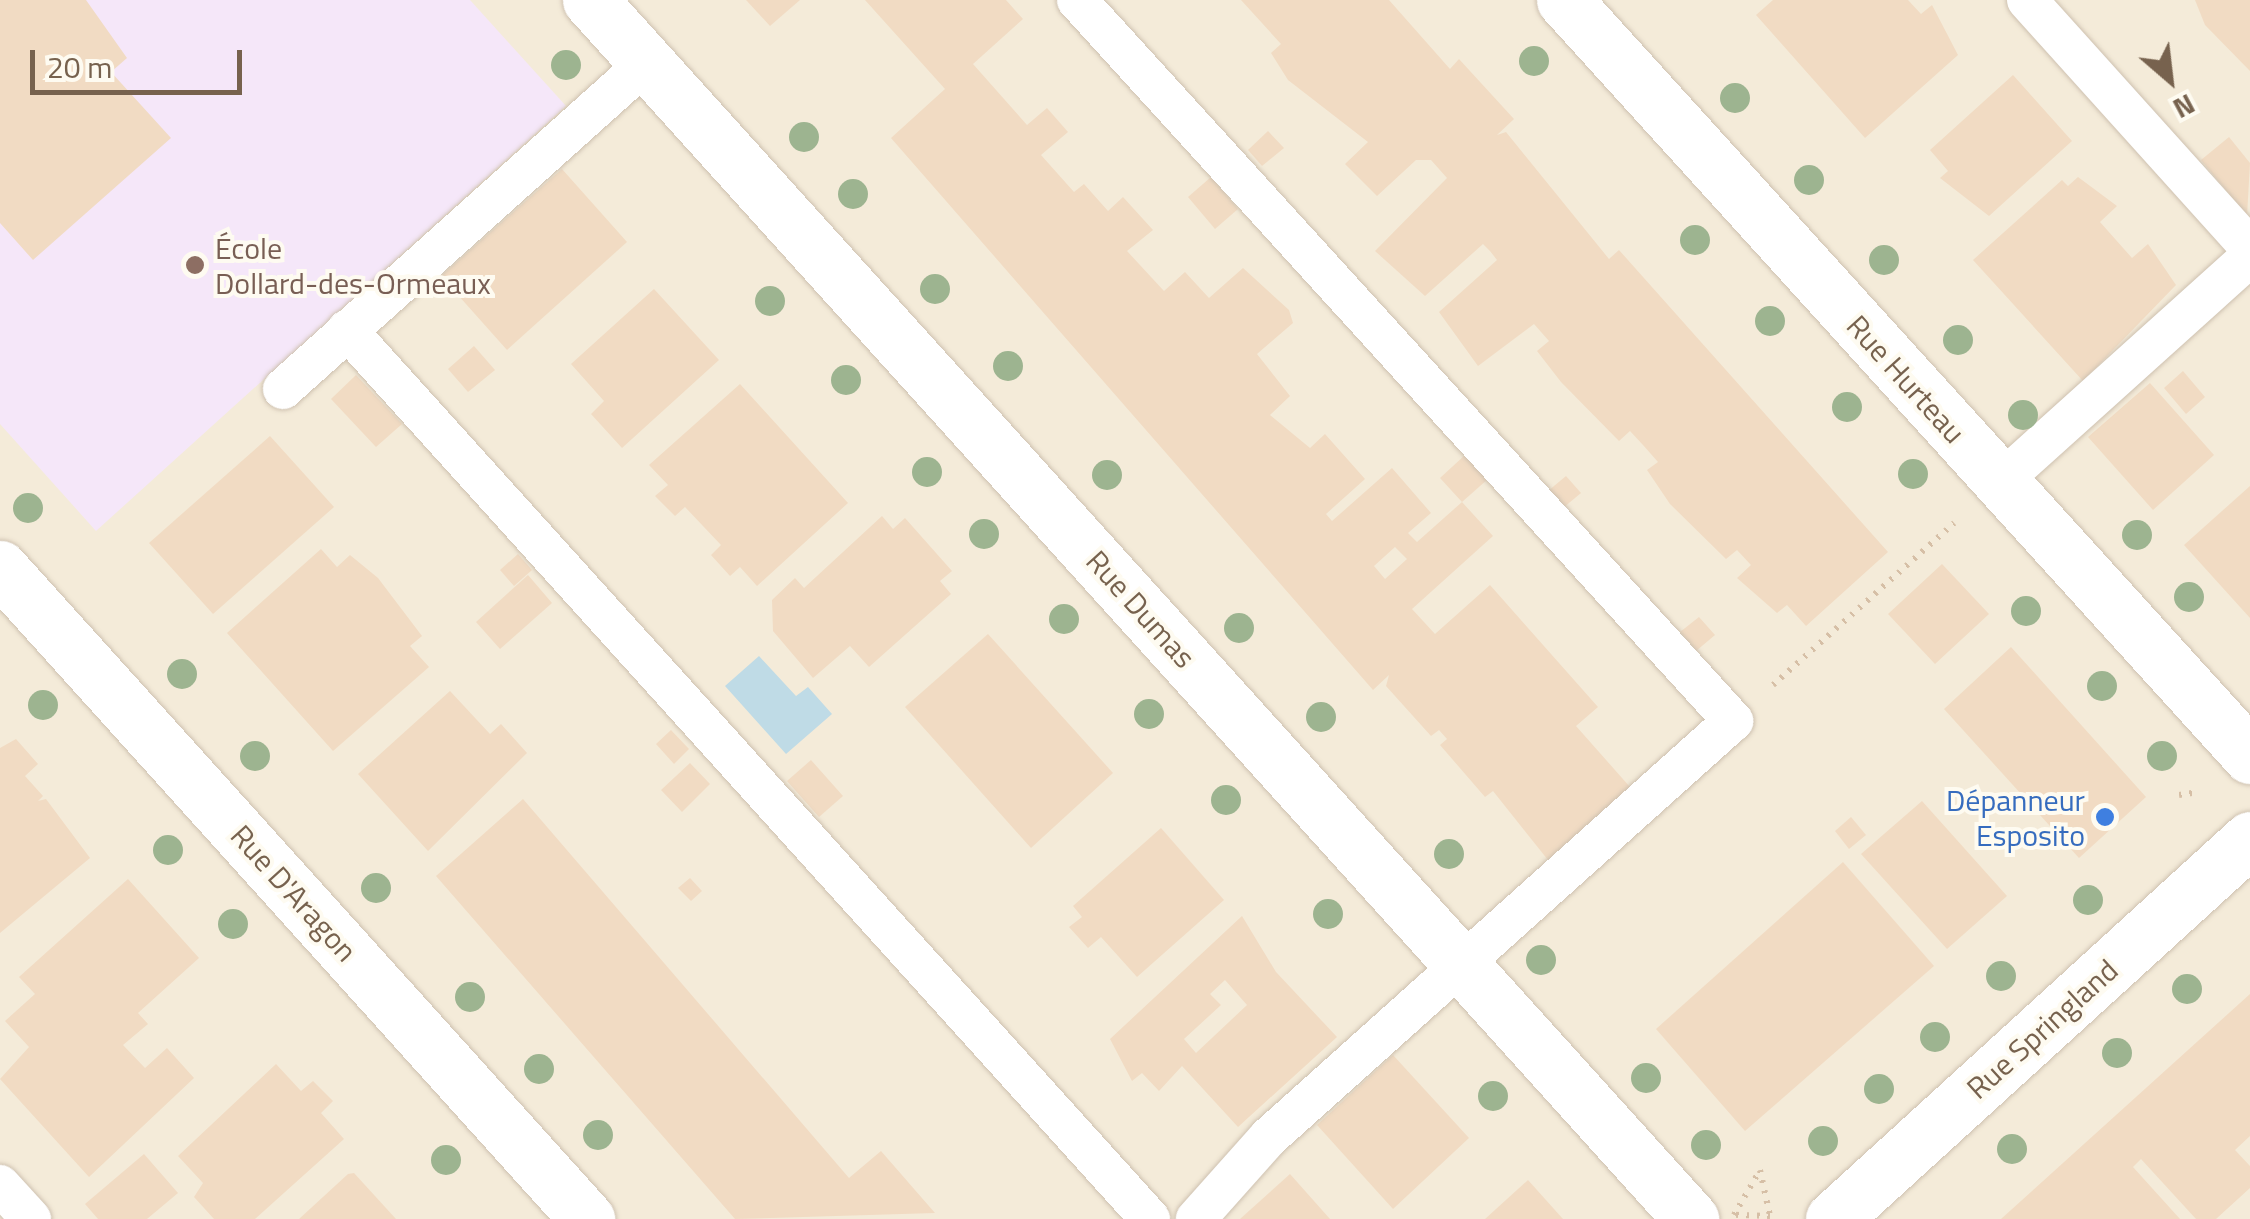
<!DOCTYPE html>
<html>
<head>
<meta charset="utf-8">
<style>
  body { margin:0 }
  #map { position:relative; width:2250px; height:1219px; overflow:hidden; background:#fcf8eb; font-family:"Titillium Web",sans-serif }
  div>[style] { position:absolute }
  .residential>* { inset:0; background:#f4ebd9 }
  .education>* { inset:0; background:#f5e7f9 }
  .water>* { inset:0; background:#bfdbe6 }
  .building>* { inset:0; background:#f1dbc3 }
  .path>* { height:6px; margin-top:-3px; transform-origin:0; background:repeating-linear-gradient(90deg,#d6bfa6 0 2.5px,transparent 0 10.5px) }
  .roads { filter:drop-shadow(0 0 2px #cec1b0) drop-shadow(0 0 2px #cec1b0) }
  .lane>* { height:40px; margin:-20px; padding:0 20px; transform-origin:20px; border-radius:20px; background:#fff }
  .street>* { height:55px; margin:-27.5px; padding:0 27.5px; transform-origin:27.5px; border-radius:27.5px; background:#fff }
  .trees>* { width:30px; height:30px; margin:-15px; border-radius:50%; background:#9db490 }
  .dots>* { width:28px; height:28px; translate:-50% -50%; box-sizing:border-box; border:5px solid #fefbf1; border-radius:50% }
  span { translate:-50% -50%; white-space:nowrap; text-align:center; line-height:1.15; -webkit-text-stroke:8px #fefbf1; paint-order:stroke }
  .education-label { font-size:30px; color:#785e54 }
  .left { translate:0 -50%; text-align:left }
  .street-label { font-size:30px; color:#77624e }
  .shop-label { font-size:30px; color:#366cbe }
  .right { translate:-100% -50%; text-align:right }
  .north { position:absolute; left:2120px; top:30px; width:100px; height:100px; -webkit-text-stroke:8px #fefbf1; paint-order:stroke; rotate:152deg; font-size:28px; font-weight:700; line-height:40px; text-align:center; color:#77624e }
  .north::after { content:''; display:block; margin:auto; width:35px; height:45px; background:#77624e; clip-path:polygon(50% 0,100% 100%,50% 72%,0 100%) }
  .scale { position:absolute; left:30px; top:50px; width:212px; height:45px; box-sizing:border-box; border:5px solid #77624e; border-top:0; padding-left:12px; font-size:30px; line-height:35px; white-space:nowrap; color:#77624e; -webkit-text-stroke:8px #fefbf1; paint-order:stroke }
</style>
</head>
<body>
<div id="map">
  <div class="residential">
    <div style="clip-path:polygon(0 0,2250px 0,2250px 1219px,0 1219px)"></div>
  </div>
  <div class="education">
    <div style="clip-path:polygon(0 0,470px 0,566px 106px,96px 531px,0 424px)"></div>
  </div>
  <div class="water">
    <div style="clip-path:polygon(759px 656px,796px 696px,808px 687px,832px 714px,786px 754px,725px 686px)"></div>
  </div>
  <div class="building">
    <div style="clip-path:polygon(0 0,86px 0,127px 58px,111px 72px,171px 138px,33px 260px,0 223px)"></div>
    <div style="clip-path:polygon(746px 0,800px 0,770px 26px)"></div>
    <div style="clip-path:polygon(evenodd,865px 0,1006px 0,1023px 19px,973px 64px,1027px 125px,1047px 108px,1068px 132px,1041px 155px,1074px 192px,1084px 184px,1108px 211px,1123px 197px,1153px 230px,1127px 251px,1164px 291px,1185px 272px,1209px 298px,1243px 268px,1289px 310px,1293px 323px,1257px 354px,1290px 396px,1270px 415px,1310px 448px,1325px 434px,1365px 479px,1326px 514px,1332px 521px,1392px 468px,1431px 513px,1408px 533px,1417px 542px,1462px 502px,1493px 536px,1412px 609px,1435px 634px,1490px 585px,1598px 707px,1576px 726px,1630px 787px,1548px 860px,1493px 791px,1485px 797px,1440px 745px,1447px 739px,1439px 730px,1431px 736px,1386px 686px,1389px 675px,1373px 690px,891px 138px,945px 89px,865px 0,1395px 547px,1407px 559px,1385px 579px,1374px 566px,1395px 547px)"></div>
    <div style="clip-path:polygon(1241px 0,1389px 0,1450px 69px,1459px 59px,1514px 119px,1497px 135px,1506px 132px,1609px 259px,1619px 250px,1888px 552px,1806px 626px,1787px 605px,1777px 613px,1737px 578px,1751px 565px,1737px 550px,1726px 559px,1670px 504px,1647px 470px,1658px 462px,1643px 445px,1630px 431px,1619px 441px,1561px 382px,1537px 351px,1549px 341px,1534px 324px,1478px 366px,1439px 312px,1497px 260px,1490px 251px,1483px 244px,1425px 296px,1375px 251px,1447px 178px,1431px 160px,1416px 160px,1377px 196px,1345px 164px,1368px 142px,1288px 80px,1271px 53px,1281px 44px)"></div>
    <div style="clip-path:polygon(1773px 0,1908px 0,1921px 14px,1932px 5px,1958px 55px,1865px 138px,1756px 15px)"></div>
    <div style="clip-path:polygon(2195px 0,2250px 0,2250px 71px,2205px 25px)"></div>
    <div style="clip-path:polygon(2013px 75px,2072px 141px,1989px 216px,1940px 178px,1948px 171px,1930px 150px)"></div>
    <div style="clip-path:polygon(1268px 131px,1284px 148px,1262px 166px,1248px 150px)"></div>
    <div style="clip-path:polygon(2229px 137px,2250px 163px,2247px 216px,2201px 160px)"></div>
    <div style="clip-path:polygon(562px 169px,627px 242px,507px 350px,441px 276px)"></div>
    <div style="clip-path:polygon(1211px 177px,1238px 209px,1215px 229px,1188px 197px)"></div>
    <div style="clip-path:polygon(2078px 177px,2117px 206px,2100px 222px,2132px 258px,2148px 244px,2176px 285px,2083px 381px,1973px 260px,2062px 180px,2068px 186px)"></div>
    <div style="clip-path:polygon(654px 289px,719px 360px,622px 448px,591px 414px,604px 401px,571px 364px)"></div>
    <div style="clip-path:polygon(474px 346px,495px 370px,468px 392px,448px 369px)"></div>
    <div style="clip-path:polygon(2183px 371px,2205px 397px,2186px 414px,2164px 388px)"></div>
    <div style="clip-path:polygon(356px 375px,402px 424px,376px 447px,331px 399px)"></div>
    <div style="clip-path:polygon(2150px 383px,2214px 455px,2153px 510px,2088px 437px)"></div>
    <div style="clip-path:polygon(740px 384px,848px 503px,757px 586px,740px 567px,730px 576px,711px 555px,721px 545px,685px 507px,675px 516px,655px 496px,668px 485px,649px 465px)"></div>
    <div style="clip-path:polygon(270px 436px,334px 507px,213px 614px,149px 543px)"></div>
    <div style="clip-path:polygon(1465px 455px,1488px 479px,1462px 502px,1440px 478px)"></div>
    <div style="clip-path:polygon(1566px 476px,1581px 493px,1563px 508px,1548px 491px)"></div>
    <div style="clip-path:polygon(2250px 486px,2250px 618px,2184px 545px)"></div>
    <div style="clip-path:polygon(882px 516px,893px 529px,905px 518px,952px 571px,940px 581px,951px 594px,869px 667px,850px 646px,813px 678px,773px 631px,772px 600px,795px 578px,804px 588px)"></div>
    <div style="clip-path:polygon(321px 549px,337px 567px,350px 555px,378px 578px,422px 636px,410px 646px,429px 667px,333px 751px,227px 633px)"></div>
    <div style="clip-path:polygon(518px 554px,532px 570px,514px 586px,500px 570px)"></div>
    <div style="clip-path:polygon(1942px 564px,1989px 614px,1935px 664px,1888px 614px)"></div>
    <div style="clip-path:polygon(528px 575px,552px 603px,500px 649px,476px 622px)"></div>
    <div style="clip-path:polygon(1699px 617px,1715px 635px,1696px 651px,1680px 632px)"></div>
    <div style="clip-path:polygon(988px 634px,1113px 773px,1031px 848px,905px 707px)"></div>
    <div style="clip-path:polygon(2011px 647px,2146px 797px,2079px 858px,1944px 709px)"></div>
    <div style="clip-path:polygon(450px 691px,490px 734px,501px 724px,527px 753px,428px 851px,358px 774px)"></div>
    <div style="clip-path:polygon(671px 730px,689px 749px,674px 764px,656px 744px)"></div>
    <div style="clip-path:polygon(16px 739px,38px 764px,25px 776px,43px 796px,38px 801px,46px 799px,90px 858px,0 933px,0 748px)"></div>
    <div style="clip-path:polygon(811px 760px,843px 796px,819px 817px,787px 781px)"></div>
    <div style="clip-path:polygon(690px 763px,710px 784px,682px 812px,661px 790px)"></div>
    <div style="clip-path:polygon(523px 799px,849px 1178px,881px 1151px,935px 1213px,735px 1219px,436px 876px)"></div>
    <div style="clip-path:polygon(1922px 801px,2007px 896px,1947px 949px,1861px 854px)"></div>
    <div style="clip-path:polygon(1851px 817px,1866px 835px,1849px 849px,1835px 831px)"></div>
    <div style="clip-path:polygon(1161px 828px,1224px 900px,1137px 977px,1101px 937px,1088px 948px,1069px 927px,1082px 917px,1073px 906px)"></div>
    <div style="clip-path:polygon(1843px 862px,1934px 966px,1745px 1131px,1656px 1029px)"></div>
    <div style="clip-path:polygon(690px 878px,702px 891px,691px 901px,678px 888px)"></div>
    <div style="clip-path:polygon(128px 879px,199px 958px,138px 1013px,148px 1024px,123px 1045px,145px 1068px,167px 1048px,194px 1078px,89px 1177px,0 1079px,29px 1047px,5px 1021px,35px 994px,19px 977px)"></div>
    <div style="clip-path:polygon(evenodd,1242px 916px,1276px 972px,1337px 1037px,1238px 1127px,1182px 1066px,1159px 1091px,1142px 1073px,1132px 1081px,1110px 1039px,1242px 916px,1225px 980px,1247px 1005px,1196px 1053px,1184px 1039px,1221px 1005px,1210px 994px,1225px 980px)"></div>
    <div style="clip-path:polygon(2250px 994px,2250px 1136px,2235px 1150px,2250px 1166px,2250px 1188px,2216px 1219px,2196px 1219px,2141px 1159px,2133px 1167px,2180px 1219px,2001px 1219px)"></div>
    <div style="clip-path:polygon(1393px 1055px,1469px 1138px,1393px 1209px,1317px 1125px)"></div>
    <div style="clip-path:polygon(276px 1064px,301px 1091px,313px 1081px,333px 1101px,321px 1113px,344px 1139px,255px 1219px,214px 1219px,194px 1197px,203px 1183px,178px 1156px)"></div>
    <div style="clip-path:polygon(144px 1154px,178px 1193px,147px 1219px,98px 1219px,85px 1204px)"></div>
    <div style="clip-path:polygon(354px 1173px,396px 1219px,299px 1219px,348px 1174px)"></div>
    <div style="clip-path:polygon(1290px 1174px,1330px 1219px,1240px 1219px)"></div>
    <div style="clip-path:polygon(1528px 1180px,1563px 1219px,1485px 1219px)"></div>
  </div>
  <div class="path">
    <div style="left:1773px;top:685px;width:243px;rotate:-41.8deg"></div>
    <div style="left:2179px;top:795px;width:18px;rotate:-9deg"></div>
    <div style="left:1760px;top:1170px;width:47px;rotate:77.7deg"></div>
    <div style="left:1770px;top:1216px;width:36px;rotate:-178deg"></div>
    <div style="left:1734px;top:1215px;width:52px;rotate:-60deg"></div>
  </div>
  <div class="roads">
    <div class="lane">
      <div style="left:1077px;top:0;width:975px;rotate:47.7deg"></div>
      <div style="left:1733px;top:721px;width:623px;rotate:138.12deg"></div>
      <div style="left:1269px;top:1137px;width:110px;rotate:131.7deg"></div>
      <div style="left:2027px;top:0;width:334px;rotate:48deg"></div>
      <div style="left:347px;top:330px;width:1198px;rotate:47.91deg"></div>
      <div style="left:283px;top:389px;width:488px;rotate:-41.9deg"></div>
      <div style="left:2000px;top:482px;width:336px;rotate:-42deg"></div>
      <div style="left:0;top:1185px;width:46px;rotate:47.6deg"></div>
    </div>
    <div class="street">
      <div style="left:590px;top:0;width:1643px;rotate:47.91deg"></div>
      <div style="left:1564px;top:0;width:1021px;rotate:47.78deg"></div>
      <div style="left:0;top:568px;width:877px;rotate:47.96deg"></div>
      <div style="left:1833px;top:1219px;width:564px;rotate:-42.34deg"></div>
    </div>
  </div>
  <div class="trees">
    <div style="left:1534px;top:61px"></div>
    <div style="left:566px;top:65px"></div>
    <div style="left:1735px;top:98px"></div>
    <div style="left:804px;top:137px"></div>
    <div style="left:1809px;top:180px"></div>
    <div style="left:853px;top:194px"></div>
    <div style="left:1695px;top:240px"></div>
    <div style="left:1884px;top:260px"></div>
    <div style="left:935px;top:289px"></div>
    <div style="left:770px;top:301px"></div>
    <div style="left:1770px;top:321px"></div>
    <div style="left:1958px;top:340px"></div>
    <div style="left:1008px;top:366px"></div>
    <div style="left:846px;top:380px"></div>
    <div style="left:1847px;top:407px"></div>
    <div style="left:2023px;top:415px"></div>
    <div style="left:927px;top:472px"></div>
    <div style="left:1913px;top:474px"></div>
    <div style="left:1107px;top:475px"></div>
    <div style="left:28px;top:508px"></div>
    <div style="left:984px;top:534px"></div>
    <div style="left:2137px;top:535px"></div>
    <div style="left:2189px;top:597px"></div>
    <div style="left:2026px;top:611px"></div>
    <div style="left:1064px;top:619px"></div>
    <div style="left:1239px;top:628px"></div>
    <div style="left:182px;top:674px"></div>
    <div style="left:2102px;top:686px"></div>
    <div style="left:43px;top:705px"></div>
    <div style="left:1149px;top:714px"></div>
    <div style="left:1321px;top:717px"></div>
    <div style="left:255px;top:756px"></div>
    <div style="left:2162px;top:756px"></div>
    <div style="left:1226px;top:800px"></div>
    <div style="left:168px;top:850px"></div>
    <div style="left:1449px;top:854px"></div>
    <div style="left:376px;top:888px"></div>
    <div style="left:2088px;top:900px"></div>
    <div style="left:1328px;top:914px"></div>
    <div style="left:233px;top:924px"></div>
    <div style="left:1541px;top:960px"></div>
    <div style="left:2001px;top:976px"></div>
    <div style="left:2187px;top:989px"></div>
    <div style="left:470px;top:997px"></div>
    <div style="left:1935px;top:1037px"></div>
    <div style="left:2117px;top:1053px"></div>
    <div style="left:539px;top:1069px"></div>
    <div style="left:1646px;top:1078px"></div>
    <div style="left:1879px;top:1089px"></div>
    <div style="left:1493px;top:1096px"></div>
    <div style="left:598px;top:1135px"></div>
    <div style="left:1823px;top:1141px"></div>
    <div style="left:1706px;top:1145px"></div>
    <div style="left:2012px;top:1149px"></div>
    <div style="left:446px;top:1160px"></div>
  </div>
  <div class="dots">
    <div style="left:195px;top:265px;background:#8d6e63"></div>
    <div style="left:2105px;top:817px;background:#3f7fe0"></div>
  </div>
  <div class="education-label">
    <span class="left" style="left:215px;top:265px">École<br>Dollard-des-Ormeaux</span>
  </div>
  <div class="street-label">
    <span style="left:1906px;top:379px;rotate:48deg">Rue Hurteau</span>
    <span style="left:1141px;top:609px;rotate:48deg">Rue Dumas</span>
    <span style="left:294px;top:893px;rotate:48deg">Rue D'Aragon</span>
    <span style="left:2042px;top:1029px;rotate:-42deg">Rue Springland</span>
  </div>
  <div class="shop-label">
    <span class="right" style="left:2085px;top:817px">Dépanneur<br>Esposito</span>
  </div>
  <div class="north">N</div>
  <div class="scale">20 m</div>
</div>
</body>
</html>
